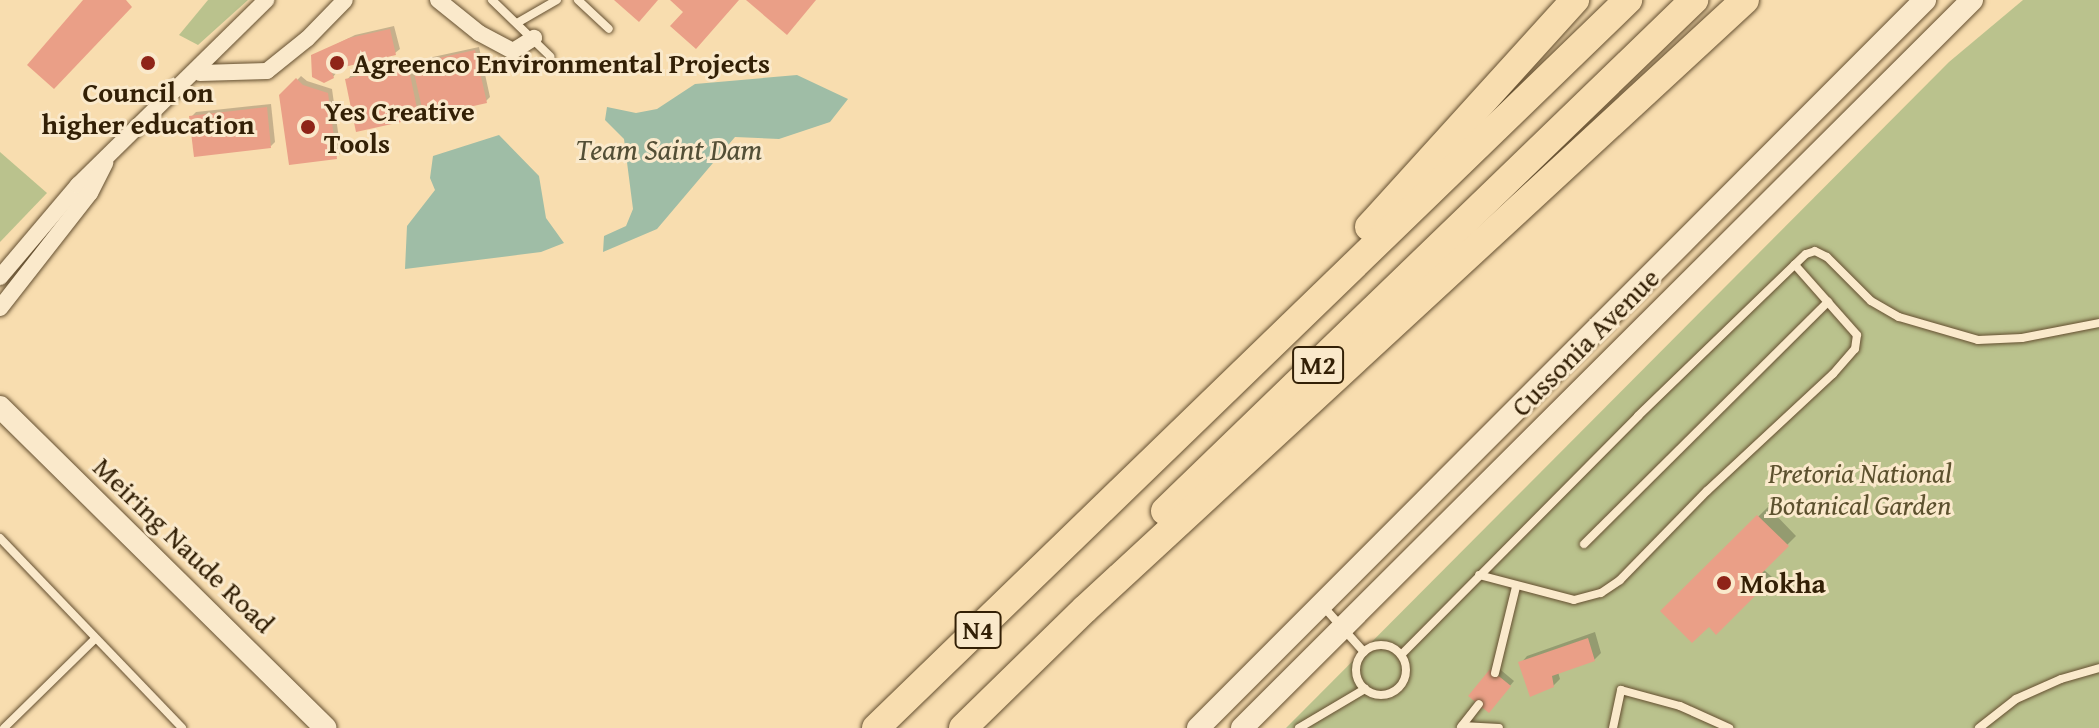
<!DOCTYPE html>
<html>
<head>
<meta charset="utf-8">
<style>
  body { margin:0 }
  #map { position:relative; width:2099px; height:728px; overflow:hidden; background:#f8ddaf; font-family:"Gentium Book Plus",serif }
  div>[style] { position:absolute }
  .green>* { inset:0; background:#bac28d }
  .water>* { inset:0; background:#9fbda6 }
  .shadow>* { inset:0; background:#0003 }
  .building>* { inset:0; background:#ea9f87 }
  .roads { filter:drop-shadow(0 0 2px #644f30) drop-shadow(0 0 2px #644f30) }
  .lane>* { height:8px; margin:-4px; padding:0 4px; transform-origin:4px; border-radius:4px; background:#fae9cb }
  .lane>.ring { margin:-4px; padding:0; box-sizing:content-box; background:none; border:8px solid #fae9cb; border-radius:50% }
  .street>* { height:16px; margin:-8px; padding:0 8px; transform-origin:8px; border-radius:8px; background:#fae9cb }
  .secondary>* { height:22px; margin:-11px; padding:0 11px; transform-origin:11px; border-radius:11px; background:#fae9cb }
  .highway>* { height:28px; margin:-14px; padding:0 14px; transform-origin:14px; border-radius:14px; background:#f8ddaf }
  .dots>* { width:22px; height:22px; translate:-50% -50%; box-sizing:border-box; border:4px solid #fae9cb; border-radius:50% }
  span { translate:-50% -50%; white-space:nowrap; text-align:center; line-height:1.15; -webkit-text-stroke:6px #fae9cb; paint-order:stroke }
  .shield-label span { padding:2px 6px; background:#fae9cb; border:2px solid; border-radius:6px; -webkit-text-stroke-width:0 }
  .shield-label { font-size:26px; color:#332006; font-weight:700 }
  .poi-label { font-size:28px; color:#332006; font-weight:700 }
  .left { translate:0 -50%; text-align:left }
  .street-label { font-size:28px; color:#332006 }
  .park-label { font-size:28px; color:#5c512e; font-style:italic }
  .water-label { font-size:30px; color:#534f36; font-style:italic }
</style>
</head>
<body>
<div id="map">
  <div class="green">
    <div style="clip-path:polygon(208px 0,248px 0,198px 45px,179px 35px)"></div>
    <div style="clip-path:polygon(2023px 0,2099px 0,2099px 728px,1286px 728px,1949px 62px)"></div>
    <div style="clip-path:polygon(0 152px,47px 193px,0 242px)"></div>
  </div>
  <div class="water">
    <div style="clip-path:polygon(797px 75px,848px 99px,830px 122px,779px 139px,735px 137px,657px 229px,603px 252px,604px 236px,626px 226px,633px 209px,624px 139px,605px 120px,607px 107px,636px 113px,657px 109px,695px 84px)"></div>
    <div style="clip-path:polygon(499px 135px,539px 176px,546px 218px,564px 243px,541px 252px,405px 269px,407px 226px,435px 190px,430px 178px,433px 156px)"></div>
  </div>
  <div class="shadow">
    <div style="clip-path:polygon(394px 26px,400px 49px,395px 53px,336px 67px,337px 72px,333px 77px,313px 56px,355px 35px)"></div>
    <div style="clip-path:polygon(479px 47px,490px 97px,486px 101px,424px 110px,418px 116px,347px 80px,351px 75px,411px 62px,412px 67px,419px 60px)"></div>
    <div style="clip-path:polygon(301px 76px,307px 81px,332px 89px,341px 153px,336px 157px,282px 96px)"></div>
    <div style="clip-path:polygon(271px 104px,275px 142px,271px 146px,191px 117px,196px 112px)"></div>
    <div style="clip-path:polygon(1768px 507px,1796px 536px,1763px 569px,1772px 577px,1716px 632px,1709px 624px,1663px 611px)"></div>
    <div style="clip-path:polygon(1595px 632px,1601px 653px,1594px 660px,1558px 672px,1560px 679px,1553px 686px,1521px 663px,1527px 656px)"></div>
    <div style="clip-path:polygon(1496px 666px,1514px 681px,1493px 706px)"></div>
  </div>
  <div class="building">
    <div style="clip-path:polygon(83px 0,126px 0,132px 7px,54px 89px,27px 65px)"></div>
    <div style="clip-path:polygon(614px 0,658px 0,639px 22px)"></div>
    <div style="clip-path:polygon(670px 0,739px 0,696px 49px,670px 26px,683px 12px)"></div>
    <div style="clip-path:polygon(746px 0,816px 0,787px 35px)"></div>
    <div style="clip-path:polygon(390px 29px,396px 55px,331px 70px,334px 78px,324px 83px,312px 77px,311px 55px,349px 38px)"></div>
    <div style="clip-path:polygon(475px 50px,487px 103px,424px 117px,412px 64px)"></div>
    <div style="clip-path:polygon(408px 65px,419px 118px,356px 132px,345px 79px)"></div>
    <div style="clip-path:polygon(296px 78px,303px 85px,328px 93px,337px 159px,289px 165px,279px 95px)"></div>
    <div style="clip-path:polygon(267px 107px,271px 148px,194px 157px,189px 116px)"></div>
    <div style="clip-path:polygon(1757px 515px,1789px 546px,1756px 579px,1764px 587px,1716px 635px,1709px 627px,1692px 643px,1660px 611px)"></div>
    <div style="clip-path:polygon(1588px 638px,1595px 661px,1552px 676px,1554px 687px,1530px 697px,1518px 662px)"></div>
    <div style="clip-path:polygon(1490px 669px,1511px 686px,1489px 713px,1468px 696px)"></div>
  </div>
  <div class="roads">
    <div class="lane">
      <div style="left:492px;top:0;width:81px;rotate:44deg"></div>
      <div style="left:578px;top:0;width:42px;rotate:43.1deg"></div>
      <div style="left:517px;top:23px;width:46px;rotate:-29.9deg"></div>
      <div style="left:0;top:538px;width:263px;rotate:46.2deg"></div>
      <div style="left:1584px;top:544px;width:344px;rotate:-44.8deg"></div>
      <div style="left:1479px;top:575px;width:98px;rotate:14.7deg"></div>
      <div style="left:1574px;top:600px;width:28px;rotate:-15deg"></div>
      <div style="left:1601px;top:593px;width:23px;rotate:-34deg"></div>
      <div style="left:1620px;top:580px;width:124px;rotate:-45.7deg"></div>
      <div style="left:1707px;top:491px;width:172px;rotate:-42.9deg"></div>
      <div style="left:1833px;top:374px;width:33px;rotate:-49deg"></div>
      <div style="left:1855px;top:349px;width:14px;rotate:-82deg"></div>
      <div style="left:1857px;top:335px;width:94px;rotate:-131.5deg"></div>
      <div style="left:1322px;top:605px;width:63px;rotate:48.2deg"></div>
      <div class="ring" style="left:1356px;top:645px;width:42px;height:42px"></div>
      <div style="left:1401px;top:655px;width:337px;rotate:-45.2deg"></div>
      <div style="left:1638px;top:416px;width:233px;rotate:-44deg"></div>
      <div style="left:1806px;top:254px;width:9px;rotate:-18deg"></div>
      <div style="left:1815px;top:251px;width:13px;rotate:27deg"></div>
      <div style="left:1827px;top:257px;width:62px;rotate:45deg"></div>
      <div style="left:1871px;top:301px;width:32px;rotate:30deg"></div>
      <div style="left:1899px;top:317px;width:82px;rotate:16.2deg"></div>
      <div style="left:1978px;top:340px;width:44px;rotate:-2.6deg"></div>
      <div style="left:2022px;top:338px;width:78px;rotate:-11deg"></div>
      <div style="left:1495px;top:673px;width:89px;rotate:-76.3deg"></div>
      <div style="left:1462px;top:726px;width:37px;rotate:3deg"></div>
      <div style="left:1461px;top:727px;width:29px;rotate:-52deg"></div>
      <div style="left:4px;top:728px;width:127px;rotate:-44.4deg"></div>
      <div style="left:1299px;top:728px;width:77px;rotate:-30.6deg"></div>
      <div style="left:1613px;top:728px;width:39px;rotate:-78deg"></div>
      <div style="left:1621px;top:690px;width:61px;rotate:15.2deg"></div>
      <div style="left:1680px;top:706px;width:54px;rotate:24.2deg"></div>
      <div style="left:1979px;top:728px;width:47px;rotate:-38.1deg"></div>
      <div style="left:2016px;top:699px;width:49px;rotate:-24deg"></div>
      <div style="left:2061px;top:679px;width:40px;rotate:-16deg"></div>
    </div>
    <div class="street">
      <div style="left:438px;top:0;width:53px;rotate:38.8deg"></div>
      <div style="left:479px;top:33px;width:38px;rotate:28deg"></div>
      <div style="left:513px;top:51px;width:25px;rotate:-32deg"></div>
      <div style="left:200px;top:73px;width:67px;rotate:-1.7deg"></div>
      <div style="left:267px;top:71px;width:51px;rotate:-38.7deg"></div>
      <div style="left:307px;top:39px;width:54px;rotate:-45.7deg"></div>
      <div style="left:0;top:277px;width:121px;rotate:-49.7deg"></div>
      <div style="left:78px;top:185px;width:264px;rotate:-44.5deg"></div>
      <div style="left:0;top:308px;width:146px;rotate:-52deg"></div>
      <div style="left:90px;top:193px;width:34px;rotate:-63deg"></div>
    </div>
    <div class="secondary">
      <div style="left:0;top:407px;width:457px;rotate:44.6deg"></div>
      <div style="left:1198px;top:728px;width:1029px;rotate:-45.04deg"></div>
      <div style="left:1242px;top:728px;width:1031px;rotate:-44.92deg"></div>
    </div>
    <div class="highway">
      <div style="left:1369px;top:227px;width:307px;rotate:-47.8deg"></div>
      <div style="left:1165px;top:511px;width:736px;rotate:-44.01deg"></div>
      <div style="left:876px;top:728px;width:1047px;rotate:-44.07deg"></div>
      <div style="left:963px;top:728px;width:170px;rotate:-44.3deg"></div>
      <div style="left:1085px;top:609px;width:898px;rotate:-42.7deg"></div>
    </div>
  </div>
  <div class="dots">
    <div style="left:148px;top:63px;background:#8f2418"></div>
    <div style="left:337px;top:63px;background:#8f2418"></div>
    <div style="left:308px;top:127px;background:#8f2418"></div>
    <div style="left:1724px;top:583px;background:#8f2418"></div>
  </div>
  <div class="shield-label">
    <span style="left:1318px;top:365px">M2</span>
    <span style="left:978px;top:630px">N4</span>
  </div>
  <div class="poi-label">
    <span class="left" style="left:353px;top:63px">Agreenco Environmental Projects</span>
    <span style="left:148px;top:108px">Council on<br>higher education</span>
    <span class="left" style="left:324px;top:127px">Yes Creative<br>Tools</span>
    <span class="left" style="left:1740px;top:583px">Mokha</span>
  </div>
  <div class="street-label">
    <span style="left:1585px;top:342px;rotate:-45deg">Cussonia Avenue</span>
    <span style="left:184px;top:545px;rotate:44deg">Meiring Naude Road</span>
  </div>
  <div class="park-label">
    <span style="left:1860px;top:489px">Pretoria National<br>Botanical Garden</span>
  </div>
  <div class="water-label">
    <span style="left:669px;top:149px">Team Saint Dam</span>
  </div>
</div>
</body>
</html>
